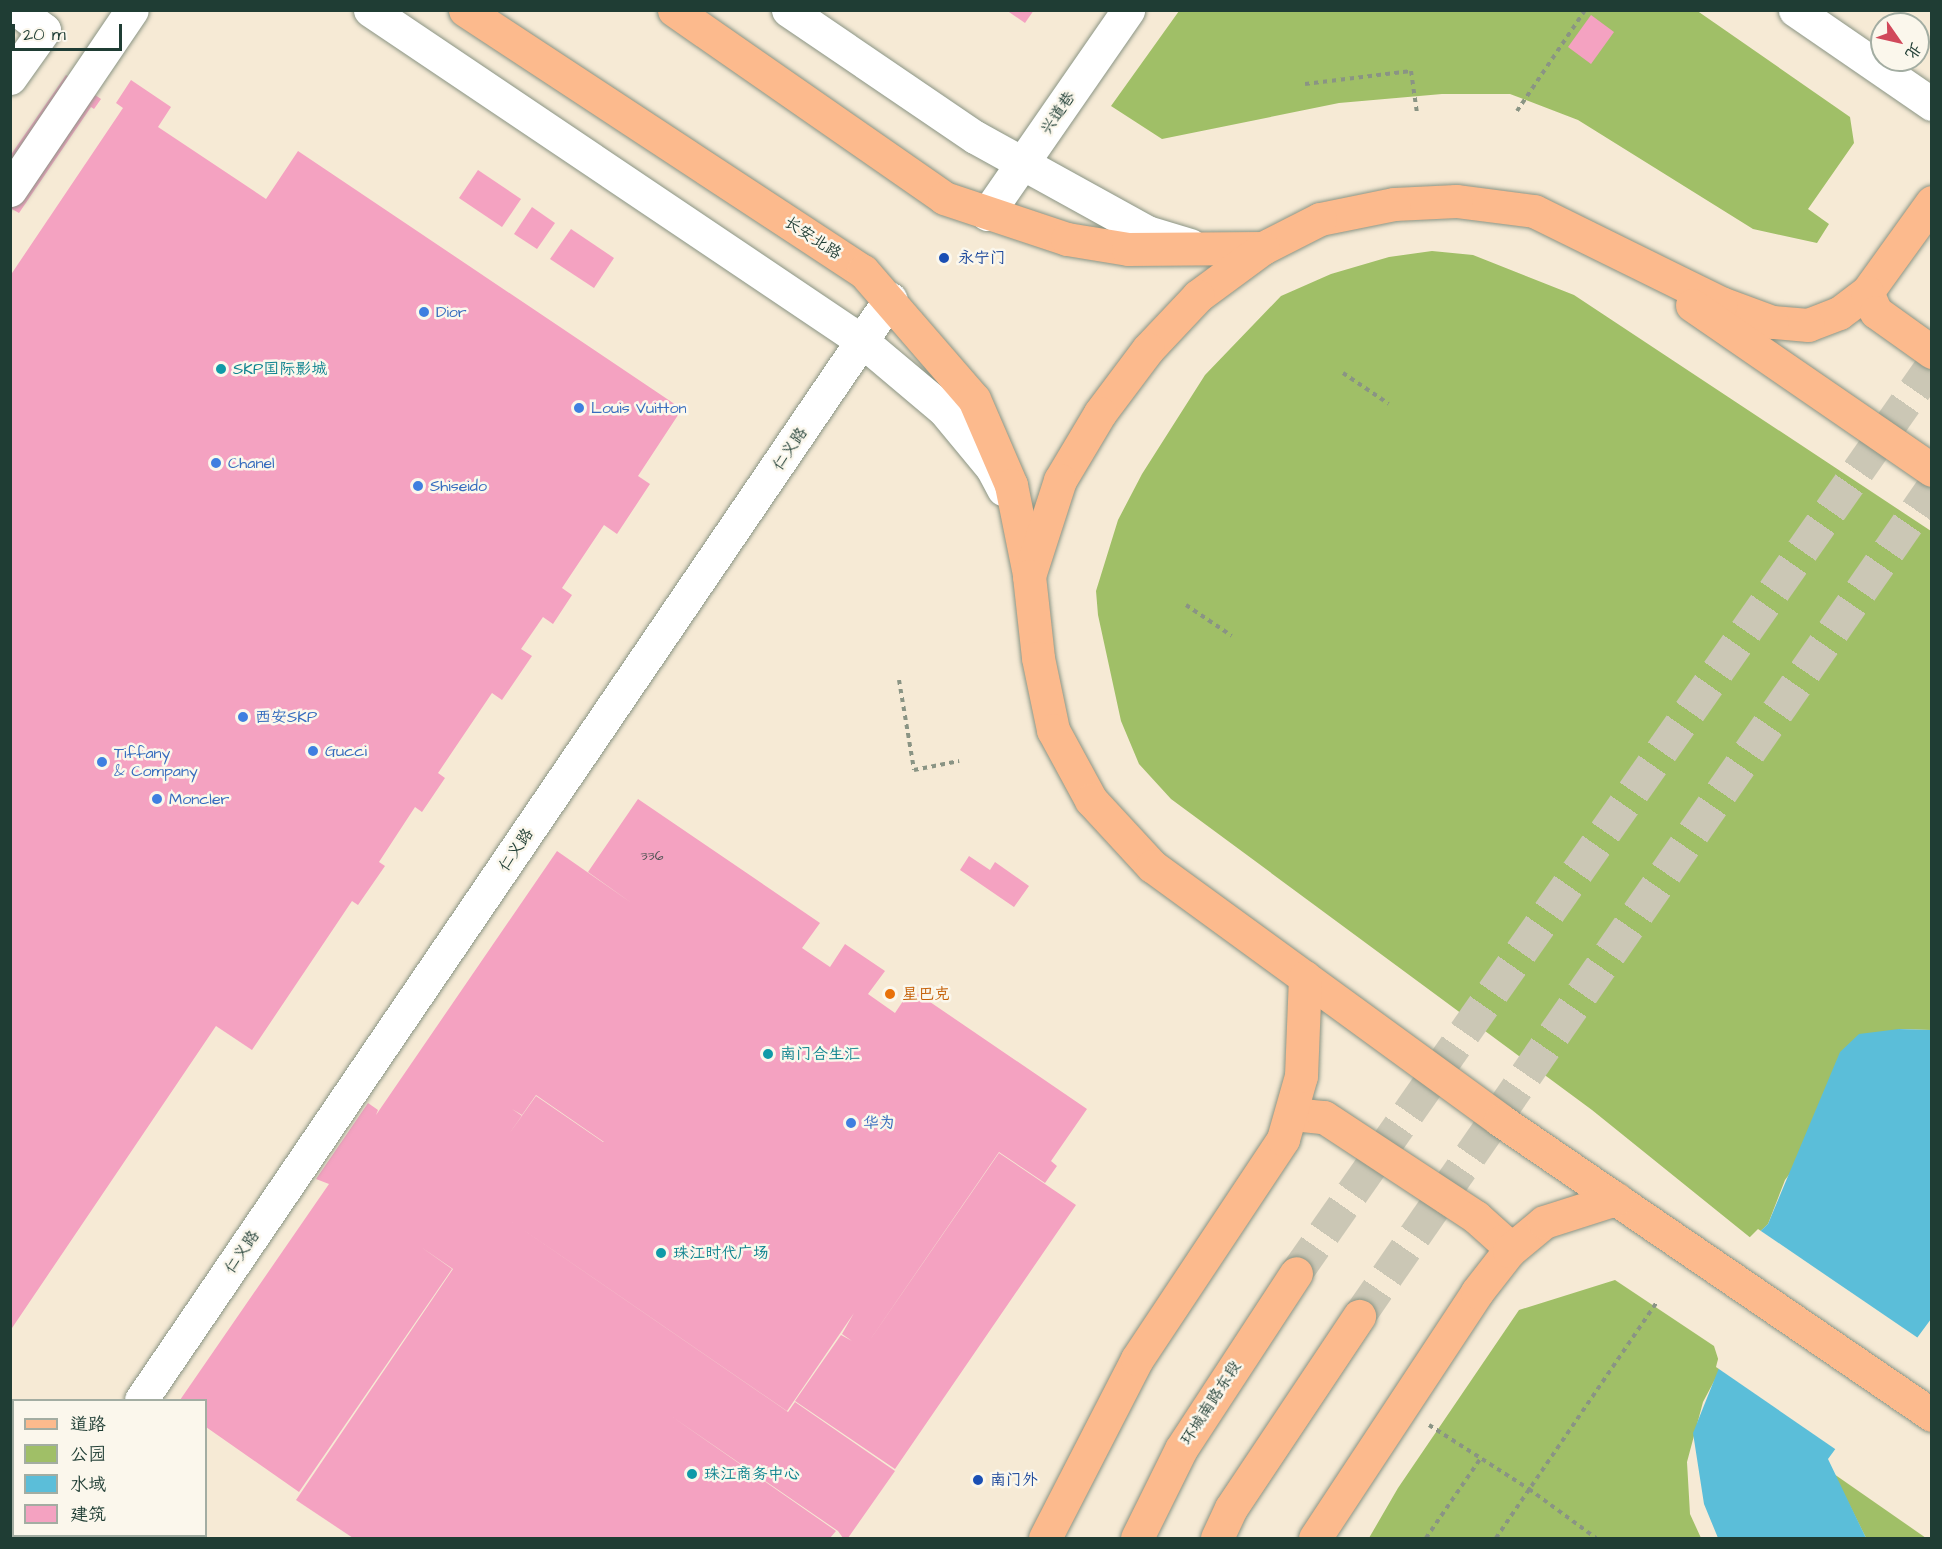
<!DOCTYPE html>
<html>
<head>
<meta charset="utf-8">
<style>
  body { margin:0 }
  #map { position:relative; width:1942px; height:1549px; overflow:hidden; background:#f6ead5; font-family:"Architects Daughter","LXGW WenKai TC",sans-serif }
  div>[style] { position:absolute }
  .green>* { inset:0; background:#a0bf67 }
  .water>* { inset:0; background:#5bbed9 }
  .pier>* { inset:0; background:#f6ead5 }
  .building>* { inset:0; background:#f4a2c1 }
  .major-tunnel>* { height:33px; margin-top:-16.5px; transform-origin:0; background:repeating-linear-gradient(90deg,#cbc7b5 0 33px,transparent 0 49px) }
  .path>* { height:4px; margin-top:-2px; transform-origin:0; background:repeating-linear-gradient(90deg,#8a9484 0 4.5px,transparent 0 9px) }
  .roads { filter:drop-shadow(0 0 2px #8a9484) drop-shadow(0 0 2px #8a9484) }
  .minor>* { height:33px; margin:-16.5px; padding:0 16.5px; transform-origin:16.5px; border-radius:16.5px; background:#fff }
  .major>* { height:33px; margin:-16.5px; padding:0 16.5px; transform-origin:16.5px; border-radius:16.5px; background:#fcba8d }
  .dots>* { width:16px; height:16px; translate:-50% -50%; box-sizing:border-box; border:3px solid #fbf7ec; border-radius:50% }
  span { translate:-50% -50%; white-space:nowrap; text-align:center; line-height:1.15; -webkit-text-stroke:5px #fbf7ec; paint-order:stroke }
  .number-label { font-size:14px; color:#545657 }
  .number-label span { -webkit-text-stroke-width:0 }
  .street-label { font-size:16px; color:#1f3d34 }
  .transit-label { font-size:16px; color:#164399 }
  .left { translate:0 -50%; text-align:left }
  .shop-label { font-size:16px; color:#366cbe }
  .culture-label { font-size:16px; color:#0d838f }
  .food-label { font-size:16px; color:#c56008 }
  .frame { position:absolute; inset:0; border:12px solid #1f3d34; pointer-events:none }
  .legend { position:absolute; left:12px; top:1399px; width:195px; height:138px; box-sizing:border-box; background:#fbf7ec; border:2px solid #a3ada2; margin:0; padding:8px 10px; list-style:none; font-size:18px; color:#1f3d34 }
  .legend li { display:flex; align-items:center; gap:12px; height:30px }
  .legend b { width:30px; border:2px solid #a3ada2 }
  .north { position:absolute; left:1870px; top:12px; width:60px; height:60px; box-sizing:border-box; background:#fbf7ec; border:2px solid #a3ada2; border-radius:50%; rotate:124deg; font-size:16px; font-weight:700; line-height:24px; text-align:center; color:#1f3d34 }
  .north::after { content:''; display:block; margin:auto; width:21px; height:27px; background:#d1495b; clip-path:polygon(50% 0,100% 100%,50% 72%,0 100%) }
  .scale { position:absolute; left:12px; top:24px; width:110px; height:27px; box-sizing:border-box; border:3px solid #1f3d34; border-top:0; padding-left:8px; font-size:18px; line-height:21px; white-space:nowrap; color:#1f3d34; -webkit-text-stroke:4px #fbf7ec; paint-order:stroke }
</style>
</head>
<body>
<div id="map">
  <div class="green">
    <div style="clip-path:polygon(1696px 10px,1850px 117px,1854px 143px,1808px 209px,1829px 224px,1817px 243px,1753px 229px,1578px 120px,1510px 94px,1442px 94px,1339px 103px,1162px 139px,1111px 106px,1179px 11px)"></div>
    <div style="clip-path:polygon(1432px 251px,1473px 255px,1574px 295px,1931px 531px,1931px 1030px,1899px 1029px,1785px 1180px,1768px 1224px,1752px 1239px,1592px 1110px,1171px 799px,1139px 764px,1121px 721px,1098px 615px,1096px 591px,1118px 520px,1142px 474px,1205px 375px,1281px 296px,1331px 274px,1389px 257px)"></div>
    <div style="clip-path:polygon(1615px 1280px,1714px 1346px,1721px 1368px,1703px 1402px,1687px 1462px,1690px 1514px,1701px 1538px,1369px 1538px,1398px 1488px,1519px 1310px)"></div>
    <div style="clip-path:polygon(1834px 1474px,1926px 1538px,1866px 1538px)"></div>
  </div>
  <div class="water">
    <div style="clip-path:polygon(1899px 1029px,1931px 1030px,1931px 1319px,1828px 1459px,1866px 1538px,1718px 1538px,1704px 1504px,1693px 1433px,1719px 1368px,1752px 1239px,1768px 1224px,1840px 1052px,1859px 1034px)"></div>
  </div>
  <div class="pier">
    <div style="clip-path:polygon(1758px 1229px,1921px 1340px,1838px 1451px,1716px 1367px,1749px 1238px)"></div>
  </div>
  <div class="building">
    <div style="clip-path:polygon(1006px 10px,1034px 10px,1025px 23px)"></div>
    <div style="clip-path:polygon(1591px 15px,1614px 32px,1591px 64px,1568px 47px)"></div>
    <div style="clip-path:polygon(66px 75px,101px 99px,94px 109px,91px 107px,19px 213px,10px 208px,10px 156px)"></div>
    <div style="clip-path:polygon(131px 80px,171px 107px,158px 127px,266px 199px,298px 151px,682px 409px,638px 476px,650px 484px,617px 534px,604px 525px,562px 588px,572px 595px,553px 624px,543px 617px,521px 649px,532px 656px,502px 700px,492px 693px,438px 773px,445px 778px,422px 812px,415px 807px,379px 862px,385px 866px,358px 905px,352px 901px,252px 1050px,216px 1026px,10px 1331px,10px 276px,123px 108px,116px 103px)"></div>
    <div style="clip-path:polygon(478px 170px,521px 199px,502px 227px,459px 198px)"></div>
    <div style="clip-path:polygon(532px 207px,555px 223px,537px 249px,514px 234px)"></div>
    <div style="clip-path:polygon(571px 229px,614px 258px,594px 288px,550px 259px)"></div>
    <div style="clip-path:polygon(evenodd,638px 799px,820px 923px,802px 948px,830px 967px,845px 944px,885px 971px,868px 994px,895px 1013px,911px 989px,1087px 1109px,1051px 1161px,1057px 1166px,1045px 1183px,999px 1152px,863px 1350px,999px 1153px,1076px 1205px,895px 1469px,795px 1401px,841px 1335px,852px 1341px,842px 1334px,854px 1313px,787px 1411px,470px 1193px,788px 1412px,795px 1402px,895px 1471px,848px 1538px,843px 1538px,838px 1531px,671px 1416px,836px 1531px,830px 1538px,353px 1538px,296px 1500px,453px 1269px,421px 1247px,452px 1269px,299px 1492px,206px 1427px,206px 1400px,180px 1400px,329px 1184px,316px 1179px,368px 1103px,378px 1110px,376px 1115px,557px 851px,633px 904px,588px 872px,638px 799px,536px 1095px,604px 1142px,603px 1142px,536px 1096px,506px 1138px,522px 1116px,512px 1109px,522px 1115px,536px 1095px)"></div>
    <div style="clip-path:polygon(969px 856px,990px 870px,995px 862px,1029px 886px,1014px 907px,960px 870px)"></div>
  </div>
  <div class="major-tunnel">
    <div style="left:1296px;top:1273px;width:1109px;rotate:-54.99deg"></div>
    <div style="left:1359px;top:1316px;width:1007px;rotate:-55.32deg"></div>
  </div>
  <div class="path">
    <div style="left:1305px;top:84px;width:107px;rotate:-7deg"></div>
    <div style="left:1411px;top:71px;width:42px;rotate:81.9deg"></div>
    <div style="left:1517px;top:111px;width:122px;rotate:-56deg"></div>
    <div style="left:1343px;top:373px;width:55px;rotate:34deg"></div>
    <div style="left:1186px;top:605px;width:55px;rotate:34deg"></div>
    <div style="left:899px;top:680px;width:91px;rotate:80.5deg"></div>
    <div style="left:914px;top:770px;width:46px;rotate:-11.3deg"></div>
    <div style="left:1429px;top:1425px;width:119px;rotate:32.6deg"></div>
    <div style="left:1529px;top:1489px;width:83px;rotate:36.2deg"></div>
    <div style="left:1426px;top:1538px;width:96px;rotate:-55.6deg"></div>
    <div style="left:1496px;top:1538px;width:286px;rotate:-55.7deg"></div>
  </div>
  <div class="roads">
    <div class="minor">
      <div style="left:370px;top:10px;width:593px;rotate:33.93deg"></div>
      <div style="left:862px;top:341px;width:107px;rotate:40.1deg"></div>
      <div style="left:944px;top:410px;width:75px;rotate:50.4deg"></div>
      <div style="left:992px;top:468px;width:24px;rotate:62deg"></div>
      <div style="left:788px;top:10px;width:226px;rotate:34.2deg"></div>
      <div style="left:975px;top:137px;width:196px;rotate:28.9deg"></div>
      <div style="left:1147px;top:232px;width:45px;rotate:16.8deg"></div>
      <div style="left:1795px;top:10px;width:166px;rotate:34.5deg"></div>
      <div style="left:10px;top:78px;width:59px;rotate:-54.7deg"></div>
      <div style="left:44px;top:30px;width:34px;rotate:-143deg"></div>
      <div style="left:10px;top:190px;width:217px;rotate:-55.9deg"></div>
      <div style="left:987px;top:214px;width:248px;rotate:-55.3deg"></div>
      <div style="left:141px;top:1400px;width:1332px;rotate:-55.77deg"></div>
      <div style="left:144px;top:1536px;width:6px;rotate:18deg"></div>
      <div style="left:48px;top:1538px;width:3px;rotate:-45deg"></div>
    </div>
    <div class="major">
      <div style="left:465px;top:10px;width:476px;rotate:33.3deg"></div>
      <div style="left:863px;top:271px;width:169px;rotate:49.1deg"></div>
      <div style="left:974px;top:399px;width:94px;rotate:66.7deg"></div>
      <div style="left:1011px;top:485px;width:91px;rotate:78.6deg"></div>
      <div style="left:674px;top:10px;width:329px;rotate:34.8deg"></div>
      <div style="left:944px;top:198px;width:130px;rotate:18.4deg"></div>
      <div style="left:1067px;top:239px;width:62px;rotate:9.3deg"></div>
      <div style="left:1128px;top:249px;width:135px;rotate:-0.4deg"></div>
      <div style="left:1932px;top:202px;width:111px;rotate:125.8deg"></div>
      <div style="left:1867px;top:292px;width:35px;rotate:143deg"></div>
      <div style="left:1839px;top:313px;width:33px;rotate:159deg"></div>
      <div style="left:1808px;top:325px;width:36px;rotate:-175deg"></div>
      <div style="left:1772px;top:322px;width:54px;rotate:-159.6deg"></div>
      <div style="left:1721px;top:303px;width:208px;rotate:-153.8deg"></div>
      <div style="left:1534px;top:211px;width:79px;rotate:-172.7deg"></div>
      <div style="left:1456px;top:201px;width:62px;rotate:177.2deg"></div>
      <div style="left:1394px;top:204px;width:76px;rotate:168.5deg"></div>
      <div style="left:1320px;top:219px;width:64px;rotate:153deg"></div>
      <div style="left:1263px;top:248px;width:81px;rotate:143.6deg"></div>
      <div style="left:1198px;top:296px;width:73px;rotate:133.3deg"></div>
      <div style="left:1148px;top:349px;width:80px;rotate:126.9deg"></div>
      <div style="left:1100px;top:413px;width:78px;rotate:120.8deg"></div>
      <div style="left:1060px;top:480px;width:101px;rotate:107.9deg"></div>
      <div style="left:1029px;top:576px;width:82px;rotate:83.7deg"></div>
      <div style="left:1038px;top:658px;width:74px;rotate:78.2deg"></div>
      <div style="left:1053px;top:730px;width:80px;rotate:61.5deg"></div>
      <div style="left:1091px;top:800px;width:90px;rotate:47.3deg"></div>
      <div style="left:1152px;top:866px;width:431px;rotate:36.1deg"></div>
      <div style="left:1500px;top:1120px;width:523px;rotate:34.33deg"></div>
      <div style="left:1867px;top:292px;width:22px;rotate:66deg"></div>
      <div style="left:1876px;top:312px;width:69px;rotate:35.5deg"></div>
      <div style="left:1692px;top:305px;width:291px;rotate:34.5deg"></div>
      <div style="left:1293px;top:1114px;width:31px;rotate:6deg"></div>
      <div style="left:1324px;top:1117px;width:182px;rotate:33.3deg"></div>
      <div style="left:1476px;top:1217px;width:36px;rotate:42deg"></div>
      <div style="left:1503px;top:1241px;width:12px;rotate:59deg"></div>
      <div style="left:1045px;top:1538px;width:201px;rotate:-62.8deg"></div>
      <div style="left:1137px;top:1359px;width:264px;rotate:-56.4deg"></div>
      <div style="left:1283px;top:1139px;width:66px;rotate:-74.1deg"></div>
      <div style="left:1301px;top:1076px;width:99px;rotate:-87.7deg"></div>
      <div style="left:1137px;top:1538px;width:99px;rotate:-63.7deg"></div>
      <div style="left:1181px;top:1449px;width:210px;rotate:-56.8deg"></div>
      <div style="left:1217px;top:1538px;width:33px;rotate:-65deg"></div>
      <div style="left:1231px;top:1508px;width:231px;rotate:-56.3deg"></div>
      <div style="left:1315px;top:1538px;width:295px;rotate:-56.6deg"></div>
      <div style="left:1477px;top:1292px;width:52px;rotate:-52deg"></div>
      <div style="left:1509px;top:1251px;width:45px;rotate:-39.6deg"></div>
      <div style="left:1544px;top:1222px;width:76px;rotate:-17.7deg"></div>
    </div>
  </div>
  <div class="dots">
    <div style="left:944px;top:258px;background:#1a4fb4"></div>
    <div style="left:424px;top:312px;background:#3f7fe0"></div>
    <div style="left:221px;top:369px;background:#0f9aa8"></div>
    <div style="left:579px;top:408px;background:#3f7fe0"></div>
    <div style="left:216px;top:463px;background:#3f7fe0"></div>
    <div style="left:418px;top:486px;background:#3f7fe0"></div>
    <div style="left:243px;top:717px;background:#3f7fe0"></div>
    <div style="left:313px;top:751px;background:#3f7fe0"></div>
    <div style="left:102px;top:762px;background:#3f7fe0"></div>
    <div style="left:157px;top:799px;background:#3f7fe0"></div>
    <div style="left:890px;top:994px;background:#e8710a"></div>
    <div style="left:768px;top:1054px;background:#0f9aa8"></div>
    <div style="left:851px;top:1123px;background:#3f7fe0"></div>
    <div style="left:661px;top:1253px;background:#0f9aa8"></div>
    <div style="left:692px;top:1474px;background:#0f9aa8"></div>
    <div style="left:978px;top:1480px;background:#1a4fb4"></div>
  </div>
  <div class="number-label">
    <span style="left:652px;top:856px">336</span>
  </div>
  <div class="street-label">
    <span style="left:1058px;top:113px;rotate:-56deg">兴道巷</span>
    <span style="left:813px;top:238px;rotate:33deg">长安北路</span>
    <span style="left:790px;top:449px;rotate:-56deg">仁义路</span>
    <span style="left:516px;top:850px;rotate:-56deg">仁义路</span>
    <span style="left:242px;top:1252px;rotate:-56deg">仁义路</span>
    <span style="left:1211px;top:1403px;rotate:-57deg">环城南路东段</span>
  </div>
  <div class="transit-label">
    <span class="left" style="left:958px;top:258px">永宁门</span>
    <span class="left" style="left:990px;top:1480px">南门外</span>
  </div>
  <div class="shop-label">
    <span class="left" style="left:436px;top:312px">Dior</span>
    <span class="left" style="left:591px;top:408px">Louis Vuitton</span>
    <span class="left" style="left:228px;top:463px">Chanel</span>
    <span class="left" style="left:430px;top:486px">Shiseido</span>
    <span class="left" style="left:255px;top:717px">西安SKP</span>
    <span class="left" style="left:325px;top:751px">Gucci</span>
    <span class="left" style="left:114px;top:762px">Tiffany<br>&amp; Company</span>
    <span class="left" style="left:169px;top:799px">Moncler</span>
    <span class="left" style="left:863px;top:1123px">华为</span>
  </div>
  <div class="culture-label">
    <span class="left" style="left:233px;top:369px">SKP国际影城</span>
    <span class="left" style="left:780px;top:1054px">南门合生汇</span>
    <span class="left" style="left:673px;top:1253px">珠江时代广场</span>
    <span class="left" style="left:704px;top:1474px">珠江商务中心</span>
  </div>
  <div class="food-label">
    <span class="left" style="left:902px;top:994px">星巴克</span>
  </div>
  <div class="frame"></div>
  <ul class="legend">
  <li><b style="height:8px;background:#fcba8d"></b>道路</li>
  <li><b style="height:16px;background:#a0bf67"></b>公园</li>
  <li><b style="height:16px;background:#5bbed9"></b>水域</li>
  <li><b style="height:16px;background:#f4a2c1"></b>建筑</li>
  </ul>
  <div class="north">北</div>
  <div class="scale">20 m</div>
</div>
</body>
</html>
